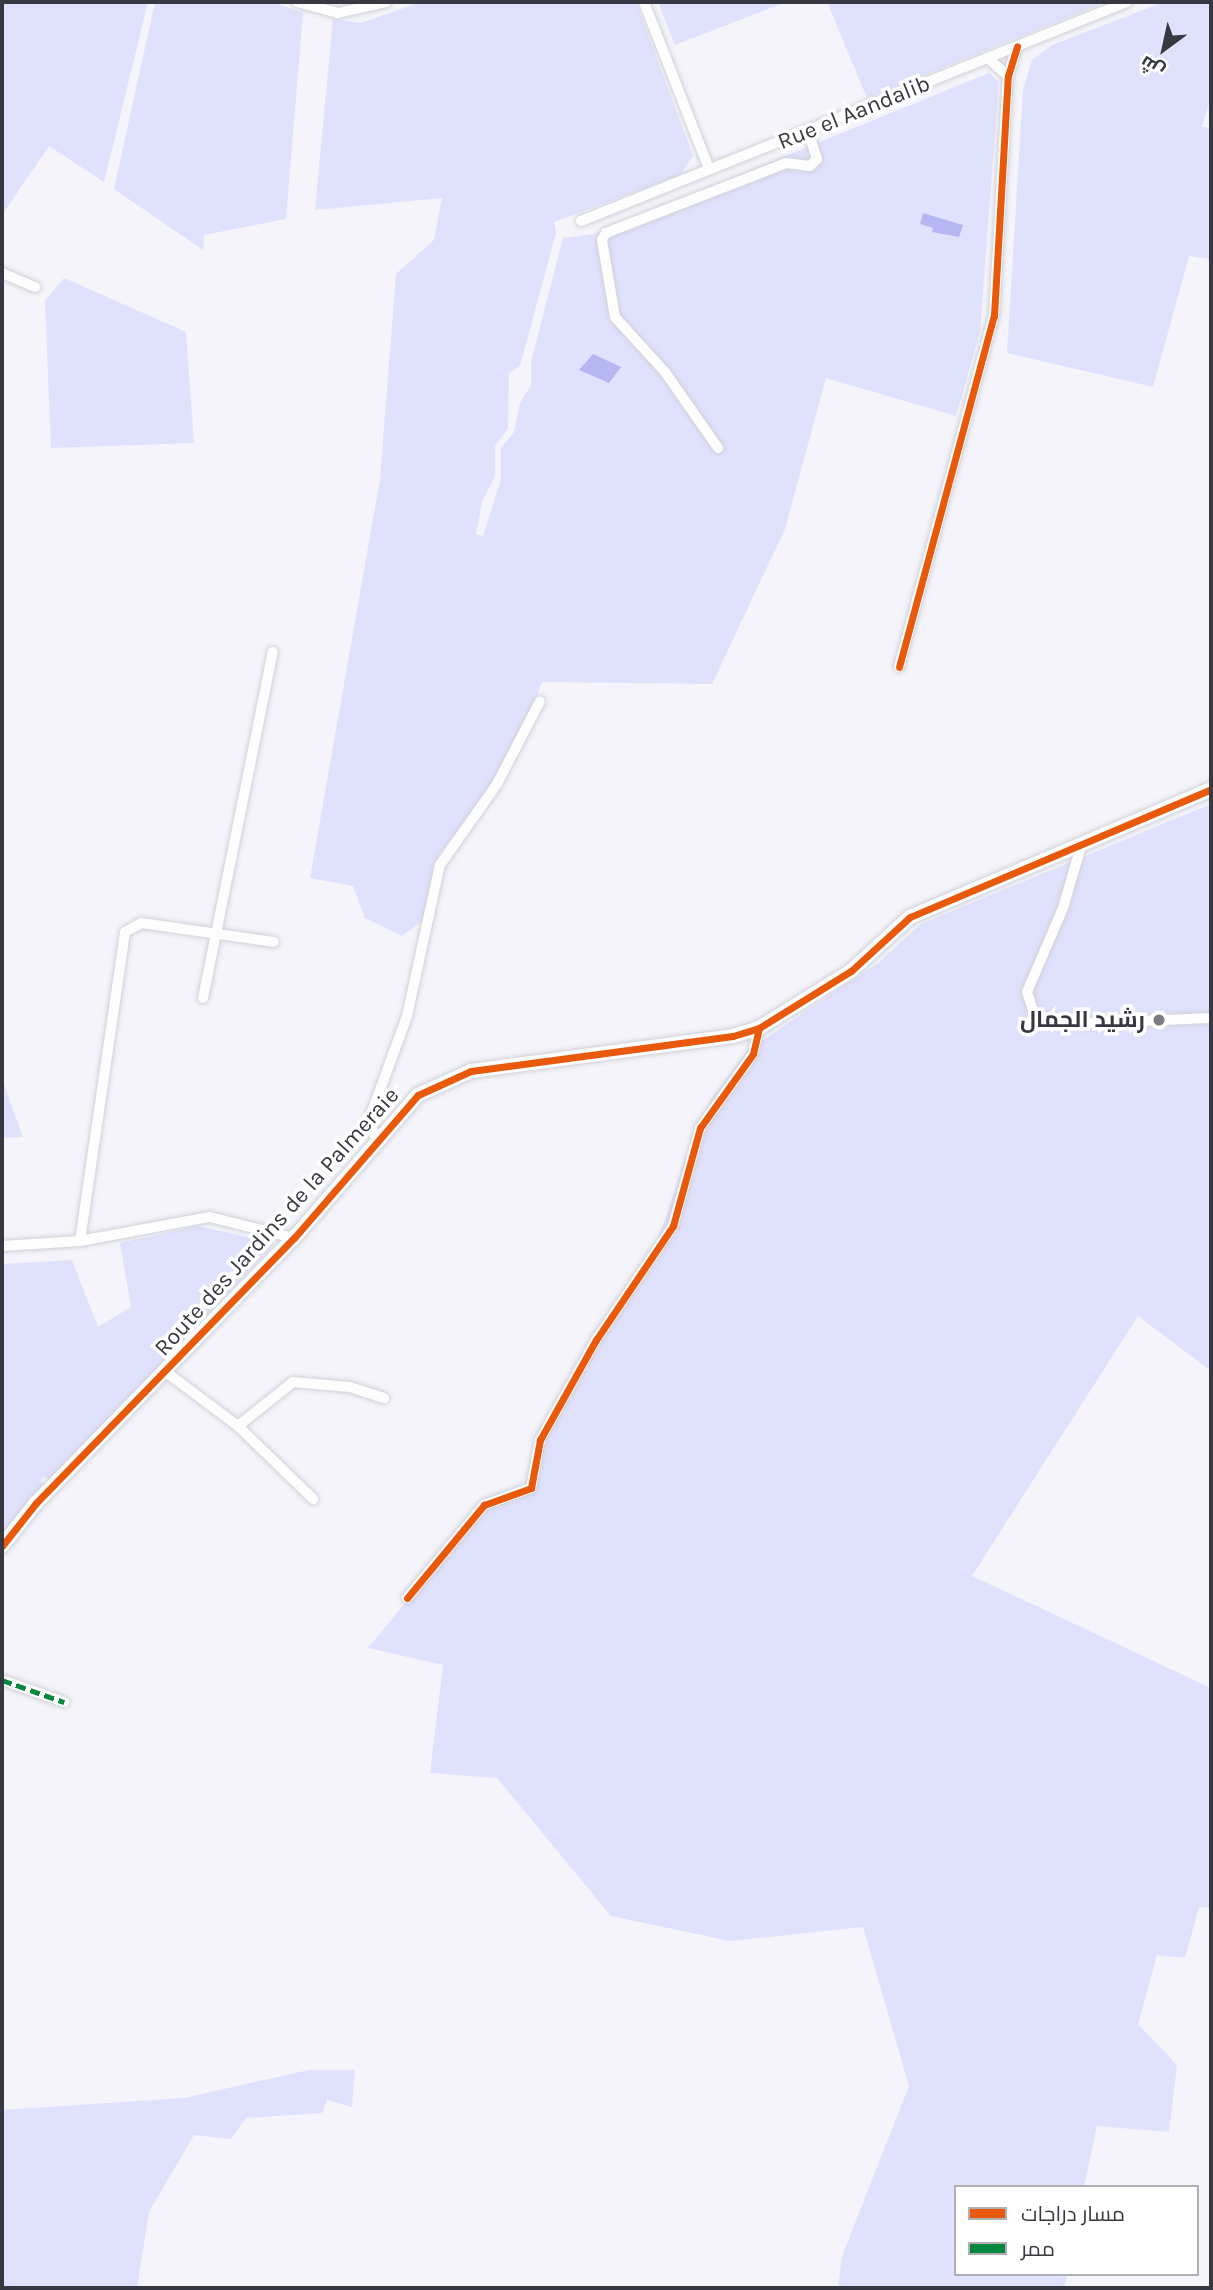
<!DOCTYPE html>
<html>
<head>
<meta charset="utf-8">
<style>
  body { margin:0 }
  #map { position:relative; width:1213px; height:2290px; overflow:hidden; background:#f4f4fa; font-family:Karla,Cairo,sans-serif }
  div>[style] { position:absolute }
  .green>* { inset:0; background:#e0e1fc }
  .water>* { inset:0; background:#b6b6f3 }
  .roads { filter:drop-shadow(0 0 2px #d1d1d9) drop-shadow(0 0 2px #d1d1d9) }
  .street>* { height:10px; margin:-5px; padding:0 5px; transform-origin:5px; border-radius:5px; background:#fdfdfe }
  .secondary>* { height:14px; margin:-7px; padding:0 7px; transform-origin:7px; border-radius:7px; background:#fdfdfe }
  .quiet>* { height:5px; margin-top:-2.5px; transform-origin:0; background:repeating-linear-gradient(90deg,#00873e 0 10px,transparent 0 15px) }
  .cycleway>* { height:7px; margin:-3.5px; padding:0 3.5px; transform-origin:3.5px; border-radius:3.5px; background:#e8590c }
  .dots>* { width:19px; height:19px; translate:-50% -50%; box-sizing:border-box; border:4px solid #fff; border-radius:50% }
  span { translate:-50% -50%; white-space:nowrap; text-align:center; line-height:1.15; -webkit-text-stroke:7px #fff; paint-order:stroke }
  .street-label { font-size:23px; color:#383843 }
  .poi-label { font-size:23px; color:#383843; font-weight:700 }
  .right { translate:-100% -50%; text-align:right }
  .frame { position:absolute; inset:0; border:4px solid #383843; pointer-events:none }
  .legend { position:absolute; left:954px; top:2185px; width:245px; height:91px; box-sizing:border-box; background:#fff; border:2px solid #afafb4; margin:0; padding:9px 12px; list-style:none; font-size:21px; color:#383843 }
  .legend li { display:flex; align-items:center; gap:14px; height:35px }
  .legend b { width:35px; border:2px solid #afafb4 }
  .north { position:absolute; left:1129px; top:14px; width:70px; height:70px; -webkit-text-stroke:5px #fff; paint-order:stroke; rotate:213deg; font-size:19px; font-weight:700; line-height:28px; text-align:center; color:#383843 }
  .north::after { content:''; display:block; margin:auto; width:24px; height:32px; background:#383843; clip-path:polygon(50% 0,100% 100%,50% 72%,0 100%) }
</style>
</head>
<body>
<div id="map">
  <div class="green">
    <div style="clip-path:polygon(2px 2px,148px 2px,104px 182px,49px 146px,2px 215px)"></div>
    <div style="clip-path:polygon(155px 2px,273px 2px,303px 13px,286px 219px,204px 235px,203px 250px,114px 189px)"></div>
    <div style="clip-path:polygon(421px 2px,636px 2px,693px 156px,680px 175px,554px 222px,556px 233px,520px 366px,509px 373px,508px 428px,495px 446px,495px 476px,482px 502px,476px 534px,483px 536px,501px 479px,501px 448px,514px 432px,520px 403px,531px 385px,531px 362px,563px 238px,594px 234px,989px 73px,998px 81px,998px 93px,980px 332px,956px 416px,826px 378px,785px 529px,712px 684px,542px 682px,525px 727px,492px 786px,439px 854px,422px 921px,402px 936px,365px 918px,353px 886px,310px 878px,380px 479px,396px 274px,434px 240px,442px 198px,315px 210px,333px 19px,361px 23px)"></div>
    <div style="clip-path:polygon(658px 2px,786px 2px,675px 45px)"></div>
    <div style="clip-path:polygon(827px 2px,1106px 2px,867px 98px)"></div>
    <div style="clip-path:polygon(1164px 2px,1211px 2px,1211px 96px,1202px 127px,1211px 128px,1211px 259px,1189px 256px,1153px 387px,1007px 353px,1023px 90px,1032px 60px,1052px 45px)"></div>
    <div style="clip-path:polygon(64px 278px,186px 332px,194px 443px,51px 448px,45px 301px)"></div>
    <div style="clip-path:polygon(1211px 804px,1211px 1371px,1138px 1316px,972px 1576px,1211px 1688px,1211px 1908px,1199px 1907px,1185px 1958px,1157px 1955px,1138px 2024px,1177px 2065px,1169px 2132px,1097px 2126px,1084px 2187px,956px 2187px,956px 2274px,1067px 2274px,1064px 2288px,838px 2288px,842px 2256px,909px 2086px,863px 1927px,730px 1941px,611px 1916px,497px 1778px,430px 1773px,443px 1665px,368px 1648px,496px 1493px,521px 1490px,599px 1326px,658px 1240px,692px 1140px,713px 1096px,748px 1050px,878px 963px,921px 924px)"></div>
    <div style="clip-path:polygon(2px 1079px,23px 1137px,2px 1138px)"></div>
    <div style="clip-path:polygon(198px 1226px,275px 1243px,53px 1481px,44px 1476px,40px 1481px,47px 1485px,2px 1541px,2px 1264px,72px 1260px,98px 1327px,131px 1307px,120px 1243px)"></div>
    <div style="clip-path:polygon(309px 2070px,355px 2070px,352px 2107px,327px 2100px,322px 2113px,246px 2118px,231px 2139px,194px 2135px,149px 2212px,137px 2288px,2px 2288px,2px 2110px,184px 2098px)"></div>
  </div>
  <div class="water">
    <div style="clip-path:polygon(923px 213px,963px 225px,959px 237px,932px 232px,933px 228px,920px 224px)"></div>
    <div style="clip-path:polygon(593px 354px,621px 367px,609px 383px,579px 370px)"></div>
  </div>
  <div class="roads">
    <div class="street">
      <div style="left:297px;top:2px;width:42px;rotate:15deg"></div>
      <div style="left:338px;top:13px;width:49px;rotate:-12.9deg"></div>
      <div style="left:644px;top:2px;width:179px;rotate:68.7deg"></div>
      <div style="left:989px;top:59px;width:25px;rotate:42deg"></div>
      <div style="left:581px;top:221px;width:588px;rotate:-21.86deg"></div>
      <div style="left:2px;top:273px;width:36px;rotate:23deg"></div>
      <div style="left:718px;top:448px;width:93px;rotate:-124.9deg"></div>
      <div style="left:665px;top:372px;width:74px;rotate:-132.3deg"></div>
      <div style="left:615px;top:317px;width:78px;rotate:-99.6deg"></div>
      <div style="left:602px;top:240px;width:8px;rotate:-60deg"></div>
      <div style="left:606px;top:233px;width:177px;rotate:-21.2deg"></div>
      <div style="left:771px;top:169px;width:16px;rotate:-22deg"></div>
      <div style="left:786px;top:163px;width:24px;rotate:7deg"></div>
      <div style="left:810px;top:166px;width:10px;rotate:-45deg"></div>
      <div style="left:817px;top:159px;width:28px;rotate:-108deg"></div>
      <div style="left:899px;top:667px;width:364px;rotate:-74.9deg"></div>
      <div style="left:994px;top:316px;width:240px;rotate:-86.7deg"></div>
      <div style="left:1008px;top:76px;width:31px;rotate:-73deg"></div>
      <div style="left:1082px;top:843px;width:68px;rotate:106.3deg"></div>
      <div style="left:1063px;top:908px;width:91px;rotate:113.2deg"></div>
      <div style="left:1027px;top:992px;width:23px;rotate:72deg"></div>
      <div style="left:1034px;top:1014px;width:35px;rotate:16deg"></div>
      <div style="left:1068px;top:1024px;width:143px;rotate:-2.4deg"></div>
      <div style="left:203px;top:998px;width:353px;rotate:-78.6deg"></div>
      <div style="left:377px;top:1142px;width:23px;rotate:-110deg"></div>
      <div style="left:369px;top:1120px;width:111px;rotate:-69.9deg"></div>
      <div style="left:407px;top:1016px;width:155px;rotate:-77.7deg"></div>
      <div style="left:440px;top:865px;width:99px;rotate:-54.9deg"></div>
      <div style="left:497px;top:784px;width:93px;rotate:-62.6deg"></div>
      <div style="left:80px;top:1241px;width:312px;rotate:-81.7deg"></div>
      <div style="left:125px;top:932px;width:18px;rotate:-29deg"></div>
      <div style="left:141px;top:923px;width:134px;rotate:8.1deg"></div>
      <div style="left:2px;top:1246px;width:78px;rotate:-3.7deg"></div>
      <div style="left:80px;top:1241px;width:132px;rotate:-10.5deg"></div>
      <div style="left:210px;top:1217px;width:87px;rotate:14deg"></div>
      <div style="left:166px;top:1372px;width:90px;rotate:36.9deg"></div>
      <div style="left:238px;top:1426px;width:105px;rotate:44.2deg"></div>
      <div style="left:238px;top:1426px;width:70px;rotate:-38.7deg"></div>
      <div style="left:293px;top:1382px;width:57px;rotate:5deg"></div>
      <div style="left:350px;top:1387px;width:36px;rotate:18deg"></div>
      <div style="left:407px;top:1598px;width:121px;rotate:-50.4deg"></div>
      <div style="left:484px;top:1505px;width:50px;rotate:-19.9deg"></div>
      <div style="left:531px;top:1488px;width:49px;rotate:-79.4deg"></div>
      <div style="left:540px;top:1440px;width:115px;rotate:-60.8deg"></div>
      <div style="left:596px;top:1340px;width:138px;rotate:-56deg"></div>
      <div style="left:673px;top:1226px;width:102px;rotate:-74.6deg"></div>
      <div style="left:700px;top:1128px;width:91px;rotate:-54.4deg"></div>
      <div style="left:753px;top:1054px;width:27px;rotate:-77deg"></div>
      <div style="left:2px;top:1680px;width:66px;rotate:19.5deg"></div>
    </div>
    <div class="secondary">
      <div style="left:2px;top:1546px;width:55px;rotate:-51.7deg"></div>
      <div style="left:36px;top:1503px;width:370px;rotate:-45.8deg"></div>
      <div style="left:294px;top:1238px;width:189px;rotate:-49.1deg"></div>
      <div style="left:418px;top:1095px;width:58px;rotate:-24.4deg"></div>
      <div style="left:471px;top:1071px;width:264px;rotate:-7.6deg"></div>
      <div style="left:733px;top:1036px;width:27px;rotate:-17deg"></div>
      <div style="left:759px;top:1028px;width:108px;rotate:-31.8deg"></div>
      <div style="left:851px;top:971px;width:80px;rotate:-42.5deg"></div>
      <div style="left:910px;top:917px;width:327px;rotate:-23deg"></div>
    </div>
  </div>
  <div class="quiet">
    <div style="left:2px;top:1680px;width:66px;rotate:19.5deg"></div>
  </div>
  <div class="cycleway">
    <div style="left:899px;top:667px;width:364px;rotate:-74.9deg"></div>
    <div style="left:994px;top:316px;width:240px;rotate:-86.7deg"></div>
    <div style="left:1008px;top:76px;width:31px;rotate:-73deg"></div>
    <div style="left:2px;top:1546px;width:55px;rotate:-51.7deg"></div>
    <div style="left:36px;top:1503px;width:370px;rotate:-45.8deg"></div>
    <div style="left:294px;top:1238px;width:189px;rotate:-49.1deg"></div>
    <div style="left:418px;top:1095px;width:58px;rotate:-24.4deg"></div>
    <div style="left:471px;top:1071px;width:264px;rotate:-7.6deg"></div>
    <div style="left:733px;top:1036px;width:27px;rotate:-17deg"></div>
    <div style="left:759px;top:1028px;width:108px;rotate:-31.8deg"></div>
    <div style="left:851px;top:971px;width:80px;rotate:-42.5deg"></div>
    <div style="left:910px;top:917px;width:327px;rotate:-23deg"></div>
    <div style="left:407px;top:1598px;width:121px;rotate:-50.4deg"></div>
    <div style="left:484px;top:1505px;width:50px;rotate:-19.9deg"></div>
    <div style="left:531px;top:1488px;width:49px;rotate:-79.4deg"></div>
    <div style="left:540px;top:1440px;width:115px;rotate:-60.8deg"></div>
    <div style="left:596px;top:1340px;width:138px;rotate:-56deg"></div>
    <div style="left:673px;top:1226px;width:102px;rotate:-74.6deg"></div>
    <div style="left:700px;top:1128px;width:91px;rotate:-54.4deg"></div>
    <div style="left:753px;top:1054px;width:27px;rotate:-77deg"></div>
  </div>
  <div class="dots">
    <div style="left:1159px;top:1020px;background:#7a7a83"></div>
  </div>
  <div class="street-label">
    <span style="left:854px;top:113px;rotate:-22deg">Rue el Aandalib</span>
    <span style="left:277px;top:1222px;rotate:-48deg">Route des Jardins de la Palmeraie</span>
  </div>
  <div class="poi-label">
    <span class="right" style="left:1145px;top:1020px">رشيد الجمال</span>
  </div>
  <div class="frame"></div>
  <ul class="legend">
  <li><b style="height:9px;background:#e8590c"></b>مسار دراجات</li>
  <li><b style="height:9px;background:#00873e"></b>ممر</li>
  </ul>
  <div class="north">ش</div>
</div>
</body>
</html>
